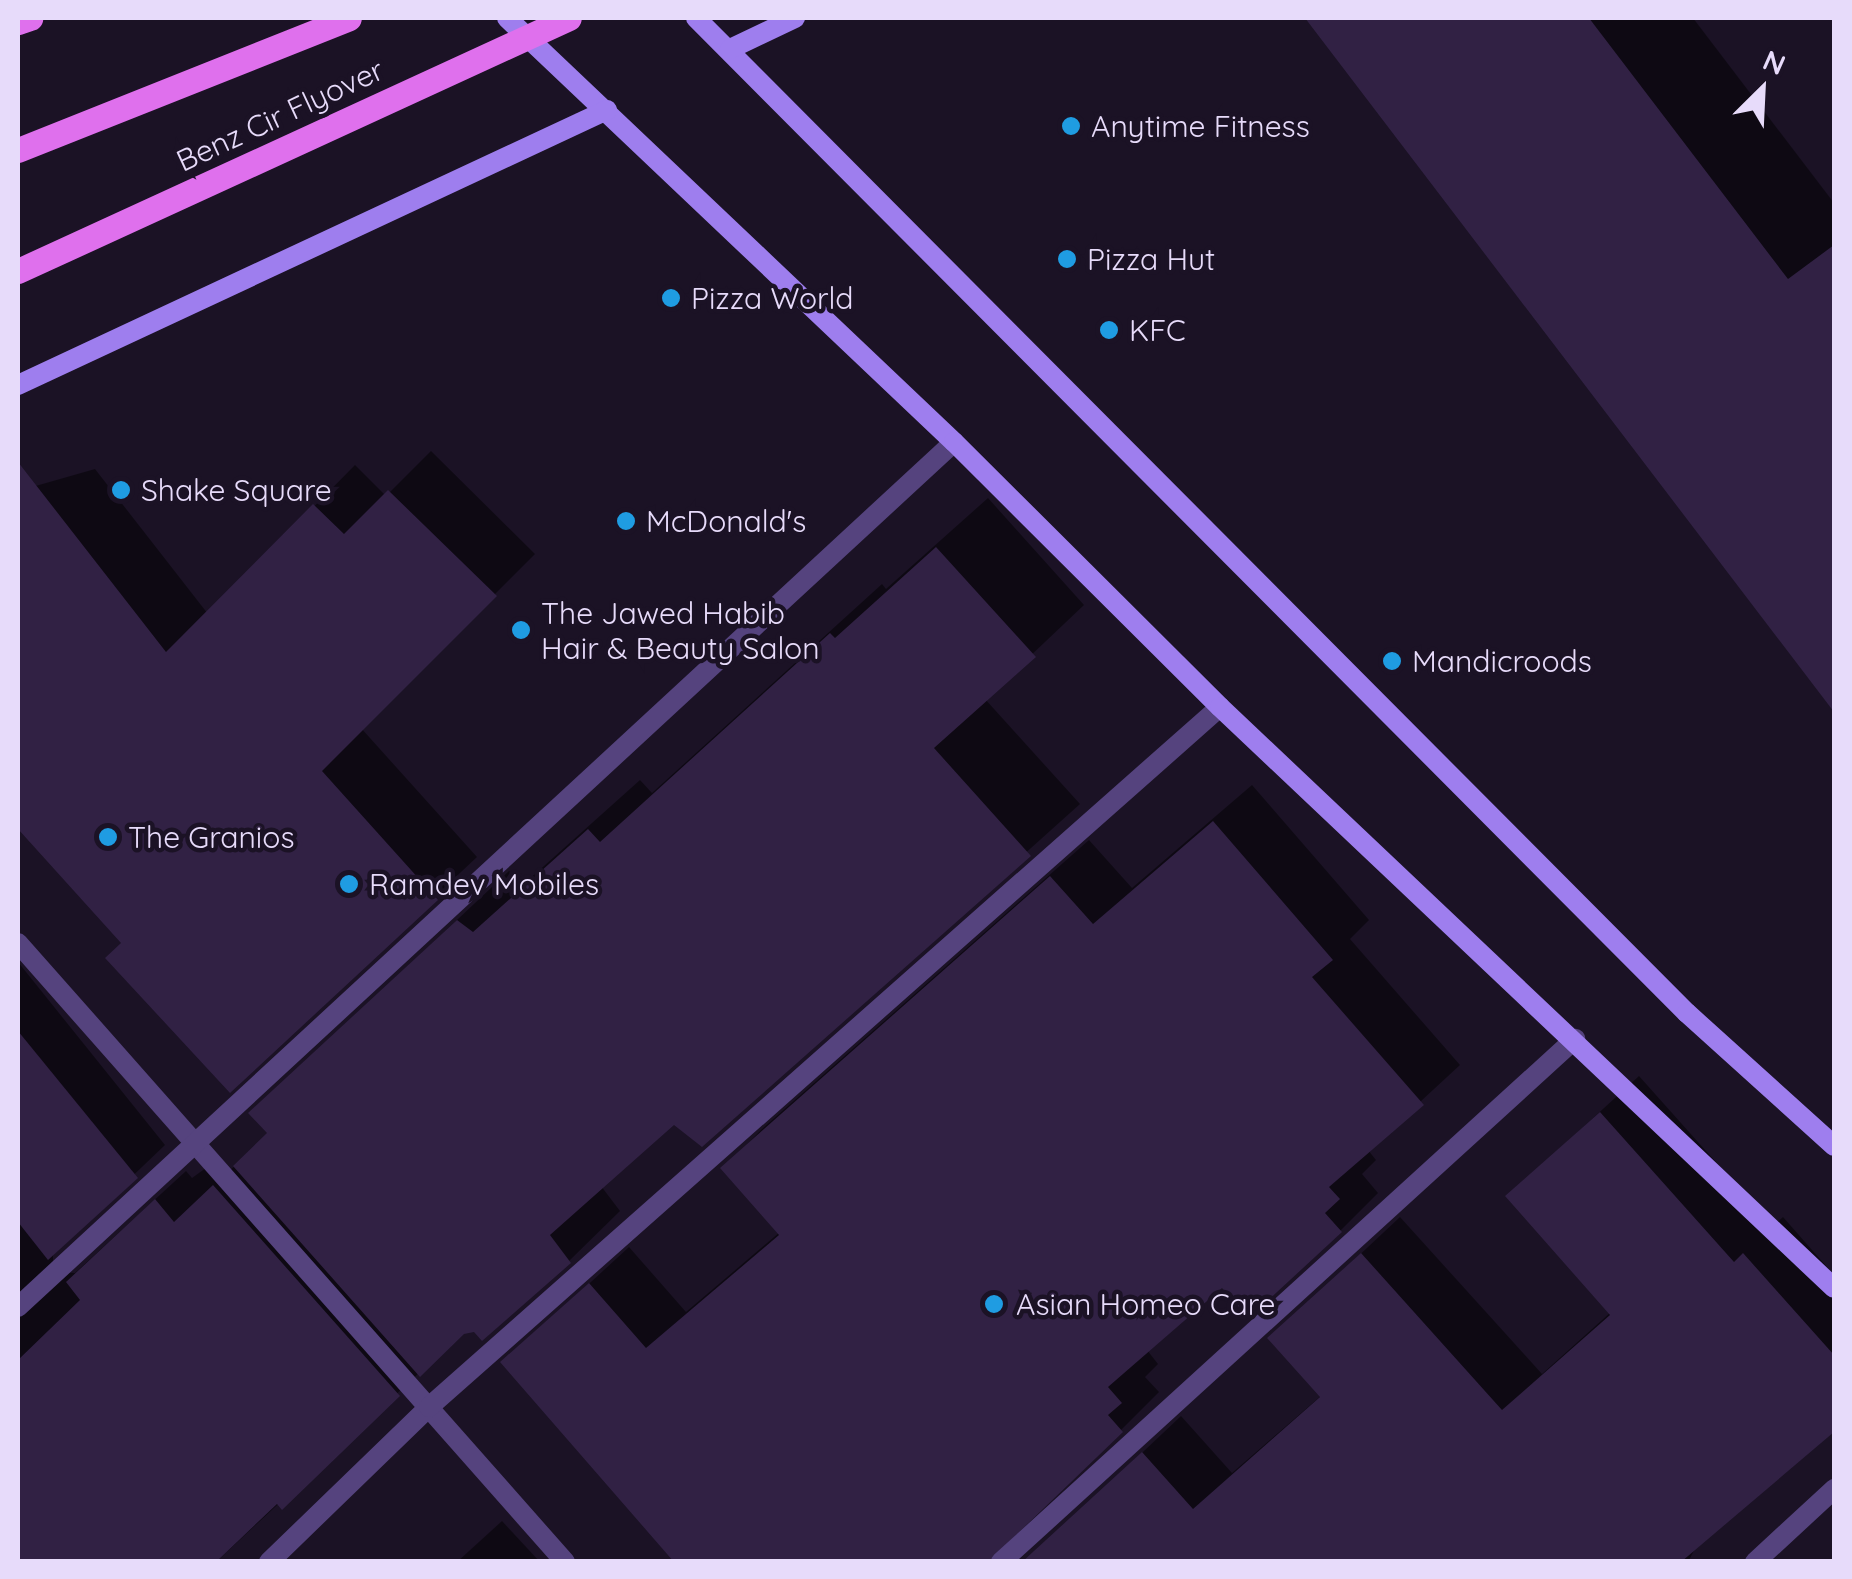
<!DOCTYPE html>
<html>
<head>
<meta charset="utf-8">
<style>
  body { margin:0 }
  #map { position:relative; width:1852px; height:1579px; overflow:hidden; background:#1b1225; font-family:Quicksand,sans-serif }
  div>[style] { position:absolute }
  .shadow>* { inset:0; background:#0007 }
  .building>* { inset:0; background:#312144 }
  .street>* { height:20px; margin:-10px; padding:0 10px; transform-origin:10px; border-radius:10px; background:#55437e }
  .secondary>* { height:20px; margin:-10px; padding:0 10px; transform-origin:10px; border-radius:10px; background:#9e7eee }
  .primary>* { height:25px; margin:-12.5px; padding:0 12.5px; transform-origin:12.5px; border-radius:12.5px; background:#df70ed }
  .dots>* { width:28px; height:28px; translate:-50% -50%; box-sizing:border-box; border:5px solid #1b1225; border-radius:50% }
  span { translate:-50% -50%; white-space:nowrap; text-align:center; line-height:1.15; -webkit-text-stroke:9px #1b1225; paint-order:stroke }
  .street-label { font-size:30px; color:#e7dbfa }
  .poi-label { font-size:30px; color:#e7dbfa }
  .left { translate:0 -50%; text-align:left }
  .frame { position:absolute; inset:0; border:20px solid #e7dbfa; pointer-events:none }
  .north { position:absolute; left:1712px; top:40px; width:100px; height:100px; -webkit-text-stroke:8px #1b1225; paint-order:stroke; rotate:24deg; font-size:28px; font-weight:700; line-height:40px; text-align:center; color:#e7dbfa }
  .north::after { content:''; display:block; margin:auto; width:35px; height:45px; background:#e7dbfa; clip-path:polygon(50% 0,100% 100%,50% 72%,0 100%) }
</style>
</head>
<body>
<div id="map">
  <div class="shadow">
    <div style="clip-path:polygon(1309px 18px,1693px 18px,1834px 203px,1834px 708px)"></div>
    <div style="clip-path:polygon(431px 451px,535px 554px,361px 728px,477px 857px,230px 1089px,124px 942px,18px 825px,18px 491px,95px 469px,208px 614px,355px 465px,386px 496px)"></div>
    <div style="clip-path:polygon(988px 498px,1084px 605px,985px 699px,1080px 804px,702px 1144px,673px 1121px,601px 1186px,620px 1211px,569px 1261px,463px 1332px,216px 1562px,18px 1562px,18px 962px,165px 1145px,53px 1252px,53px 1272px,75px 1273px,186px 1171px,192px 1178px,210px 1165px,221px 1179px,270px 1132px,252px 1113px,509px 871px,525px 883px,640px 780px,652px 793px,882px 584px,886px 589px)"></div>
    <div style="clip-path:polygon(1252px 785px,1369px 920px,1350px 939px,1460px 1065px,1368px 1150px,1376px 1160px,1362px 1174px,1378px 1193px,1340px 1231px,1222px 1285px,1147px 1350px,1158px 1364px,1145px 1377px,1159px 1392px,1121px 1430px,504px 1362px,629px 1247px,686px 1312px,780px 1232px,724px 1168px,761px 1130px,1089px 840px,1132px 888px)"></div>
    <div style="clip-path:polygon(1639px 1076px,1773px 1226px,1783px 1217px,1834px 1275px,1834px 1427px,1697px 1545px,1688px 1562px,1074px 1562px,1053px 1537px,1181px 1416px,1232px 1473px,1322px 1395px,1271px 1338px,1400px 1217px,1542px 1374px,1611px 1312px,1508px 1196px)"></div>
    <div style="clip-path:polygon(502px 1521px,540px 1562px,457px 1562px)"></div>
  </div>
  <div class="building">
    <div style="clip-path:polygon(1305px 18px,1589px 18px,1788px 279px,1834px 245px,1834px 712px)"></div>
    <div style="clip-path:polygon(18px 462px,166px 652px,313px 504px,344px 534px,388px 490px,497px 596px,322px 771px,438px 900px,230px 1093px,105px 958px,121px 943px,18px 829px)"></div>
    <div style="clip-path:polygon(936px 547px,1036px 657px,934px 748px,1031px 856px,702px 1147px,674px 1125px,550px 1235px,571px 1263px,482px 1341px,474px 1332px,464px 1334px,420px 1377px,233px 1166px,267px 1133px,248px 1113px,457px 920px,473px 932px,588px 829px,600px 842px,830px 633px,835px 638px)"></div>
    <div style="clip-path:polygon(1213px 821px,1333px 960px,1312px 977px,1424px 1105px,1329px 1187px,1340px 1199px,1325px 1213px,1342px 1232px,1249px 1318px,1222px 1288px,1108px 1387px,1122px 1403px,1108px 1415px,1123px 1432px,988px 1562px,674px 1562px,500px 1362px,589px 1283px,646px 1348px,779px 1235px,720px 1168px,1050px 876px,1093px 924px)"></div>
    <div style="clip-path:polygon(18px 1031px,138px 1178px,48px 1260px,18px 1222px)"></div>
    <div style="clip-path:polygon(1600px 1112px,1734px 1262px,1743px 1253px,1834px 1355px,1834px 1432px,1681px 1562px,1022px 1562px,1142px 1452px,1193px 1509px,1320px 1397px,1267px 1338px,1361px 1253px,1502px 1410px,1610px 1315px,1505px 1196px)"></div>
    <div style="clip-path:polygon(213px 1185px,400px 1396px,282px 1510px,277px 1504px,216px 1562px,18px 1562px,18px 1360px,80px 1300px,66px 1282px,155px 1199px,174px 1222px)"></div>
  </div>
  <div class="street">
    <div style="left:18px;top:943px;width:826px;rotate:48.53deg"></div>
    <div style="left:18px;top:1307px;width:1274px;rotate:-42.74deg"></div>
    <div style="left:269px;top:1562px;width:223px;rotate:-44.1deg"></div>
    <div style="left:429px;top:1407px;width:1056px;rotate:-41.51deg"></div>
    <div style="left:1001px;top:1562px;width:777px;rotate:-42.34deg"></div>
    <div style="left:1755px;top:1562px;width:108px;rotate:-42.7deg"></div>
  </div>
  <div class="secondary">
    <div style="left:507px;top:18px;width:616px;rotate:43.49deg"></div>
    <div style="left:954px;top:442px;width:375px;rotate:44.9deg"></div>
    <div style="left:1220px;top:707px;width:845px;rotate:43.42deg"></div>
    <div style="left:696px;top:18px;width:1404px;rotate:45.12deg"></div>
    <div style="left:1687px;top:1013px;width:198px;rotate:42.1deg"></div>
    <div style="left:730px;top:49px;width:72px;rotate:-25.5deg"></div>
    <div style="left:18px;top:385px;width:650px;rotate:-25.03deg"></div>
  </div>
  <div class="primary">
    <div style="left:18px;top:22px;width:13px;rotate:-18deg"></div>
    <div style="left:18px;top:150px;width:356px;rotate:-21.7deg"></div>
    <div style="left:18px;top:271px;width:606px;rotate:-24.66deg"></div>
  </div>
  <div class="dots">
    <div style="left:1071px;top:126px;background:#1f9ce2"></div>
    <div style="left:1067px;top:259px;background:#1f9ce2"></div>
    <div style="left:671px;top:298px;background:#1f9ce2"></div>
    <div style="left:1109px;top:330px;background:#1f9ce2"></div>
    <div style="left:121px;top:490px;background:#1f9ce2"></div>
    <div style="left:626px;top:521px;background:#1f9ce2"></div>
    <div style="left:521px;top:630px;background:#1f9ce2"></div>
    <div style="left:1392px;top:661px;background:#1f9ce2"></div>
    <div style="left:108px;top:837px;background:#1f9ce2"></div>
    <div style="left:349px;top:884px;background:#1f9ce2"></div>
    <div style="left:994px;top:1304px;background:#1f9ce2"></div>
  </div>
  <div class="street-label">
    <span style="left:280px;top:115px;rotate:-25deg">Benz Cir Flyover</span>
  </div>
  <div class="poi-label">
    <span class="left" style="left:1091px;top:126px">Anytime Fitness</span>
    <span class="left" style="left:1087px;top:259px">Pizza Hut</span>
    <span class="left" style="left:691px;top:298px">Pizza World</span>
    <span class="left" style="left:1129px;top:330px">KFC</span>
    <span class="left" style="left:141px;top:490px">Shake Square</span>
    <span class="left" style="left:646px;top:521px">McDonald's</span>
    <span class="left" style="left:541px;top:630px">The Jawed Habib<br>Hair &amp; Beauty Salon</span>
    <span class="left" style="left:1412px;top:661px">Mandicroods</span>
    <span class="left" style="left:128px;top:837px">The Granios</span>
    <span class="left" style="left:369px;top:884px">Ramdev Mobiles</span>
    <span class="left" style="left:1016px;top:1304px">Asian Homeo Care</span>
  </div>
  <div class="frame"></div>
  <div class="north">N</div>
</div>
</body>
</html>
